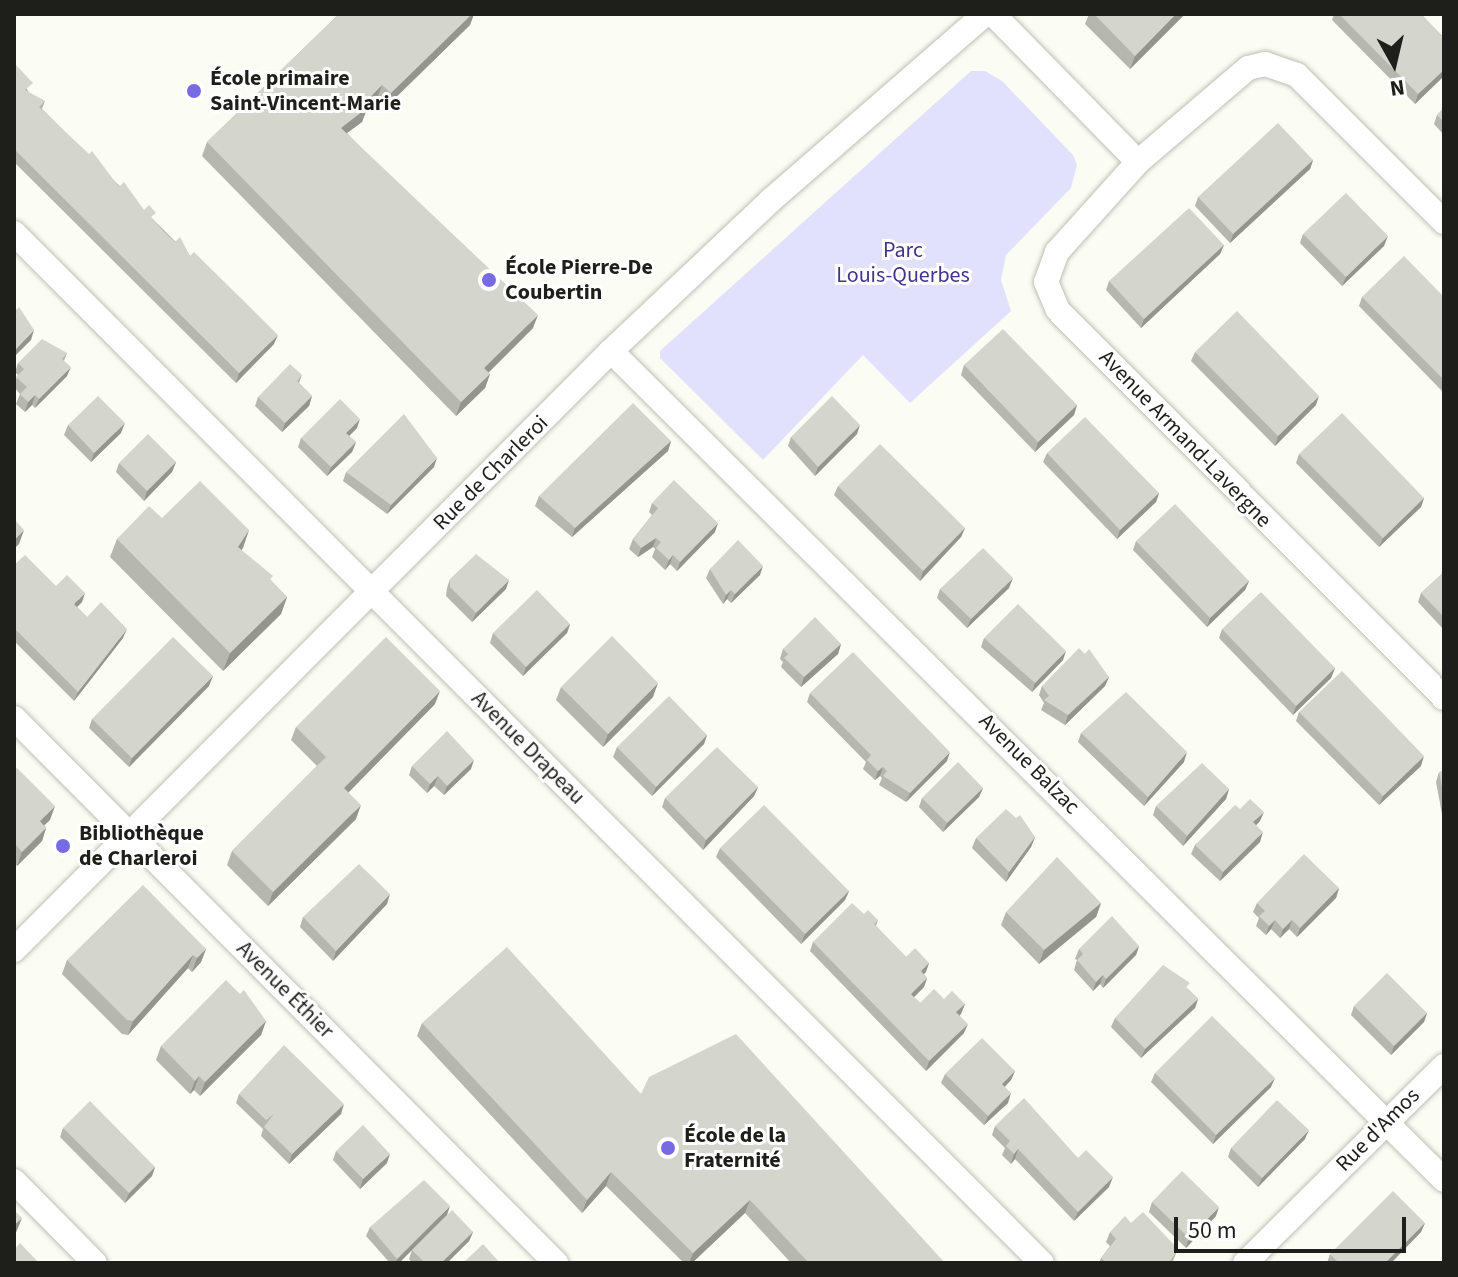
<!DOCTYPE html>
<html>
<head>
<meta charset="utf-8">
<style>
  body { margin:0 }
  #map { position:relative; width:1458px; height:1277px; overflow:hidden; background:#fbfcf3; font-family:"Source Sans 3",sans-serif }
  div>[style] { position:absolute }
  .green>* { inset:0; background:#e1e1fd }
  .roads { filter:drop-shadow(0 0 2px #bfbfb7) drop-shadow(0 0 2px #bfbfb7) }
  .minor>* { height:24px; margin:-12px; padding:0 12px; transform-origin:12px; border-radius:12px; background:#fff }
  .wall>* { inset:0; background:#b6b7af }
  .shaded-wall>* { inset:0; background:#94958f }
  .building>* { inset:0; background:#d4d5cc }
  .dots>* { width:22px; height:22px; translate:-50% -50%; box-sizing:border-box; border:4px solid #fff; border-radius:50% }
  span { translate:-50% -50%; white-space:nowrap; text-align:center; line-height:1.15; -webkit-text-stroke:6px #fff; paint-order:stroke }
  .poi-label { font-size:22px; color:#1e1e1b; font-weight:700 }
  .left { translate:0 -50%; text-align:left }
  .park-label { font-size:22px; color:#42338e }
  .street-label { font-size:22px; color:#1e1e1b }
  .frame { position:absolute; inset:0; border:16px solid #1e1e1b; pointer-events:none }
  .north { position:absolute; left:1354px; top:24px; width:80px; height:80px; -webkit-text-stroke:6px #fff; paint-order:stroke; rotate:172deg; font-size:22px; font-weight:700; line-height:32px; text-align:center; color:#1e1e1b }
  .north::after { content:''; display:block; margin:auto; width:28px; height:36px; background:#1e1e1b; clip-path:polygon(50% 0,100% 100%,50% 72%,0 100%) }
  .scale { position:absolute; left:1174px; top:1217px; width:232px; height:36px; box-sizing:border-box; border:4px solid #1e1e1b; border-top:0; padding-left:10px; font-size:24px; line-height:28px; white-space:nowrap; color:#1e1e1b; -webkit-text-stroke:6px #fff; paint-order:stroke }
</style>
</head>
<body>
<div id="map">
  <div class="green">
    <div style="clip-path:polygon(971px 71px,985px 71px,1002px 81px,1073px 155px,1077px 165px,1071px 188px,1006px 255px,1001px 280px,1011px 311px,910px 403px,863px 355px,763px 460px,660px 358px,660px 351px)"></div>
  </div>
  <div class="roads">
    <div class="minor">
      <div style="left:993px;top:14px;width:207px;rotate:45.6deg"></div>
      <div style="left:1444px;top:222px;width:208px;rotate:-135deg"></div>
      <div style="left:1297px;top:75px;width:34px;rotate:-161deg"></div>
      <div style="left:1265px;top:64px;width:17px;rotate:167deg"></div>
      <div style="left:1248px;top:68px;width:145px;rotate:139.5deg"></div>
      <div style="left:1138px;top:162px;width:121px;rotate:132deg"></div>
      <div style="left:1057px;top:252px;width:32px;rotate:110deg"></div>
      <div style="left:1046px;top:282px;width:30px;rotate:67deg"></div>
      <div style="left:1058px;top:310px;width:547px;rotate:45.15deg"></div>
      <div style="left:14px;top:233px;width:1455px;rotate:45.06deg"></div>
      <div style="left:611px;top:351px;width:1175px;rotate:44.86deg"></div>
      <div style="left:14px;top:718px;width:769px;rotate:45.16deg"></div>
      <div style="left:14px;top:950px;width:846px;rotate:-45.1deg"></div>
      <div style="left:611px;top:351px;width:219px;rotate:-43.3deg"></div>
      <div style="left:770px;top:201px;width:285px;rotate:-41deg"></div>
      <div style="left:14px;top:1181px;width:115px;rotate:45.4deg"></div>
      <div style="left:1245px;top:1263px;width:280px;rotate:-44.7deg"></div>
    </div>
  </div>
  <div class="wall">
    <div style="clip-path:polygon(339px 14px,474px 14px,470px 25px,386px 107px,377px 99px,367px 109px,362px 122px,347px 133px,533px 328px,488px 373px,490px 374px,485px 388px,456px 416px,202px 156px,207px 142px)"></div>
    <div style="clip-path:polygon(1089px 14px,1185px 14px,1130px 69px,1085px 24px)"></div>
    <div style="clip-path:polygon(1334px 14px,1421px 14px,1444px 38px,1444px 76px,1415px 104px,1332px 20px)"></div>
    <div style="clip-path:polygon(14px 63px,29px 93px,45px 101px,42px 109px,190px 256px,274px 344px,236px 383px,14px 162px)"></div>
    <div style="clip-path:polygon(1444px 108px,1444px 135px,1434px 124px,1437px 115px)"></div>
    <div style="clip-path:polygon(1313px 160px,1310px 169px,1230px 243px,1195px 206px,1198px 197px)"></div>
    <div style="clip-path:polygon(1303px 234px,1384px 246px,1342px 286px,1300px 243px)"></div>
    <div style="clip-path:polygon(1224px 245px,1220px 254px,1141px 328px,1106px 290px,1109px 281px)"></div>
    <div style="clip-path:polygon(1362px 297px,1444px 297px,1444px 389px,1442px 391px,1359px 306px)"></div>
    <div style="clip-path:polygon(1195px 352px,1316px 405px,1275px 446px,1191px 361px)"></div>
    <div style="clip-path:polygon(67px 353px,64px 361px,67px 376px,35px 408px,32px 405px,25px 412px,16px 404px,20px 394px,14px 387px,14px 383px,18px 375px,15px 372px,18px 363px)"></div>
    <div style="clip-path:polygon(964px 365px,1077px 405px,1074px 415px,1035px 452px,961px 375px)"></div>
    <div style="clip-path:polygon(302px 375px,299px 383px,312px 396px,309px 406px,282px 432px,255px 406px,258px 397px)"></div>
    <div style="clip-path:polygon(68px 425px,121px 433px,91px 462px,64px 435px)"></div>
    <div style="clip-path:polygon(357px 428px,349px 436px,356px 442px,352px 452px,327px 476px,298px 447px,301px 438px)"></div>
    <div style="clip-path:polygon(857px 434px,815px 476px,788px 446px,791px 437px)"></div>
    <div style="clip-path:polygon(671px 441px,668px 451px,572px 537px,535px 506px,539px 496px)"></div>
    <div style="clip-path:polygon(1047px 453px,1159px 493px,1156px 502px,1117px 539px,1043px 462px)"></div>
    <div style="clip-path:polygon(1299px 454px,1424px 498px,1421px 507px,1379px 547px,1296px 463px)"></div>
    <div style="clip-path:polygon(176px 462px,172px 472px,144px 501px,116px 472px,119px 463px)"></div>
    <div style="clip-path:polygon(434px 467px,387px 514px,343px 481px,346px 472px)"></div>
    <div style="clip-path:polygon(838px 486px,965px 528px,961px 537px,920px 581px,834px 495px)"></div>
    <div style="clip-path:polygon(652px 503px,715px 532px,677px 571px,670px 564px,665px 570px,652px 557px,655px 549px,653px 547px,638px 557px,629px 549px,633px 539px,652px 515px,649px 512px)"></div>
    <div style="clip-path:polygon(162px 518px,249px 530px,241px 550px,287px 597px,281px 614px,223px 671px,110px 557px,117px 539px)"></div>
    <div style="clip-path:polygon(1136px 541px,1249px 581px,1245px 590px,1207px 627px,1133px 550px)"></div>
    <div style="clip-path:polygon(14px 565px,82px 602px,77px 607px,87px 617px,123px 638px,74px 701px,14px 641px)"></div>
    <div style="clip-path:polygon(710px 569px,760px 575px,731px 603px,727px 599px,723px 604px,706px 578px)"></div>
    <div style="clip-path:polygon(1444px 572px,1444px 630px,1418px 602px,1421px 593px)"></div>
    <div style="clip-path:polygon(450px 579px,506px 589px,472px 622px,446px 596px,447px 588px)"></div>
    <div style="clip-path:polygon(1009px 588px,967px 628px,937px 598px,940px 589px)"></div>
    <div style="clip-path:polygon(570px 624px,567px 633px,523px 676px,490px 643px,493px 633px)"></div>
    <div style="clip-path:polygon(1222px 629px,1335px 668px,1331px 678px,1293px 715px,1219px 638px)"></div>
    <div style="clip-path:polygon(984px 638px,1063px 660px,1032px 692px,981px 647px)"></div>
    <div style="clip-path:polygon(841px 644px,838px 654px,801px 687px,781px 667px,783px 662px,780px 659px,783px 649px)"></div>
    <div style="clip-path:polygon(1109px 677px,1105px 686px,1065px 725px,1041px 710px,1044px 703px,1039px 695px,1042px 686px)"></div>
    <div style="clip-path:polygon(209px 686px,129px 767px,89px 728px,92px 719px)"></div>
    <div style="clip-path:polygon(561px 687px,653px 697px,603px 747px,556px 700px)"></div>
    <div style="clip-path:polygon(810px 693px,947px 761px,906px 802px,879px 785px,882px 778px,880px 776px,875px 780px,863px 769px,866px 762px,807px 702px)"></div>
    <div style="clip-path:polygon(435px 704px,348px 793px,356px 819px,268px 906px,227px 865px,232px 851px,317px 766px,291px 740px,296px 727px)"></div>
    <div style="clip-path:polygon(1299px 712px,1421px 766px,1379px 805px,1296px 721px)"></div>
    <div style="clip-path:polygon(1081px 733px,1184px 762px,1144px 806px,1078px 742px)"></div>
    <div style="clip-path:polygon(707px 735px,704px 744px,652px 796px,613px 757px,617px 747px)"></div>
    <div style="clip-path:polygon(412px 766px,471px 769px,444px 795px,434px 786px,427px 793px,409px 775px)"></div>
    <div style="clip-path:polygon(14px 771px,50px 820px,44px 825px,46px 828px,42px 841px,17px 866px,14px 862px)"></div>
    <div style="clip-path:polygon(1444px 771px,1444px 825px,1436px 782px,1439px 772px)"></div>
    <div style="clip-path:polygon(758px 787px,754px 796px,703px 850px,662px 807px,665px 798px)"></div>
    <div style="clip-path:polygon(983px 788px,979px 797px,943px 832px,919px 807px,922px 798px)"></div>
    <div style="clip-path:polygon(1229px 789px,1226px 799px,1183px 846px,1153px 815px,1156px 806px)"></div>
    <div style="clip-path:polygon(1240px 809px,1260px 821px,1256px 825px,1260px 842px,1220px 881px,1191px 854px,1195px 845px)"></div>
    <div style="clip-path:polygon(1035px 837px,1031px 847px,1006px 882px,972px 848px,976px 838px)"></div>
    <div style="clip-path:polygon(720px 848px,849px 891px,845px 900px,801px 944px,716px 857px)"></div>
    <div style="clip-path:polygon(1339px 888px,1336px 898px,1297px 937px,1289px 929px,1280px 938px,1271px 929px,1266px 935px,1256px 926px,1259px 918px,1253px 912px,1257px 903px)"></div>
    <div style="clip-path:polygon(1101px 903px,1096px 917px,1039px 964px,1001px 925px,1006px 912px)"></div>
    <div style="clip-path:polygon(387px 904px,333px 961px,300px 927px,303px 917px)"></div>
    <div style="clip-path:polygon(864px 914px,878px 920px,876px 926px,906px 957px,929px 963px,924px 974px,927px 978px,924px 987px,914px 997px,920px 1003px,944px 999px,965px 1004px,960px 1015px,964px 1033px,926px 1071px,810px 951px,813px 942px)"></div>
    <div style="clip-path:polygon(1139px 946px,1136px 955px,1103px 988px,1100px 984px,1093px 991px,1074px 970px,1077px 960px,1075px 959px,1079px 949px)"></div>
    <div style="clip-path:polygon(206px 949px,201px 962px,192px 972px,188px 968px,128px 1035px,122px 1034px,62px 974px,67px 960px)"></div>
    <div style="clip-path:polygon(1188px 989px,1198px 999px,1195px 1008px,1141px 1058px,1111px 1027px,1115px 1018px)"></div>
    <div style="clip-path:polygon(1354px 1006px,1427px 1013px,1424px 1022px,1391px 1055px,1351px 1015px)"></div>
    <div style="clip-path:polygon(266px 1021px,261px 1035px,200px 1096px,194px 1090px,190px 1094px,156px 1060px,161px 1046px)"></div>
    <div style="clip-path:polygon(422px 1023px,641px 1094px,945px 1263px,791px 1263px,745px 1213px,692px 1263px,684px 1263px,606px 1186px,582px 1213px,417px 1036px)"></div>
    <div style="clip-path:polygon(1015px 1071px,1011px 1080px,1005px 1087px,1008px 1103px,984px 1125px,941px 1083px,945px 1074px)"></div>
    <div style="clip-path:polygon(1155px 1073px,1271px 1087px,1213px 1144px,1151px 1082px)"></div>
    <div style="clip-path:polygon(239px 1094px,341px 1114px,289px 1164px,261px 1136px,263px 1129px,236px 1103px)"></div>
    <div style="clip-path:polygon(995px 1126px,1078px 1158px,1109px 1187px,1074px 1221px,1015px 1159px,1011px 1164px,1002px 1155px,1005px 1148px,992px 1135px)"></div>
    <div style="clip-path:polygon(63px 1128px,155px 1167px,152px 1176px,125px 1203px,60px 1137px)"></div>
    <div style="clip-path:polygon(1305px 1139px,1258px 1187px,1228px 1157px,1231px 1148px)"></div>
    <div style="clip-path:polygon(336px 1151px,387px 1163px,360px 1189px,333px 1160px)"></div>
    <div style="clip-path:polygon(1152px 1202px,1216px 1216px,1186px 1248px,1149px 1212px)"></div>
    <div style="clip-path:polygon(447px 1215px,473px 1232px,469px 1241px,447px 1263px,412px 1263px,409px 1259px,412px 1250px,399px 1263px,390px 1263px,366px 1236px,370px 1227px)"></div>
    <div style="clip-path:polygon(1131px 1223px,1178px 1249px,1172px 1263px,1099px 1263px,1101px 1258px,1110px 1246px,1106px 1242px,1110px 1232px)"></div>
    <div style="clip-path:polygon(1425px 1223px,1421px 1232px,1391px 1263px,1327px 1263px,1330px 1254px)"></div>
  </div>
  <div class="shaded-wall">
    <div style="clip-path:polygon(472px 14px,474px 14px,470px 25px,386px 107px,391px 93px)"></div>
    <div style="clip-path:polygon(1176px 14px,1185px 14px,1130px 69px,1135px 56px)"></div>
    <div style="clip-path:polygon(1444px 70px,1444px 76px,1415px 104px,1418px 94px)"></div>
    <div style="clip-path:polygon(382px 85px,377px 99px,367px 109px,362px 122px,336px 141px,341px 128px)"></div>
    <div style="clip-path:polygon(1313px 160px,1310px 169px,1230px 243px,1233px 234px)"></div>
    <div style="clip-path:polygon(1388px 236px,1384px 246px,1342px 286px,1346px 277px)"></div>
    <div style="clip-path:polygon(1224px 245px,1220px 254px,1141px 328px,1144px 319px)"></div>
    <div style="clip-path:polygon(538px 315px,533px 328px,479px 382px,484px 368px)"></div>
    <div style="clip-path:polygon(34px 330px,31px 340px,14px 357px,14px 351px)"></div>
    <div style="clip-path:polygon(278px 335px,274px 344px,236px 383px,239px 373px)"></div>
    <div style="clip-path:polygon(71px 367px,67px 376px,35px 408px,39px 399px)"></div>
    <div style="clip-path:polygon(490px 374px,485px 388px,456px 416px,461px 402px)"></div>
    <div style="clip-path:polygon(35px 395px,32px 405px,25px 412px,28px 402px)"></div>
    <div style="clip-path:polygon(312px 396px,309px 406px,282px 432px,285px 423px)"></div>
    <div style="clip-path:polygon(1319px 396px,1316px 405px,1275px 446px,1278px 436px)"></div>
    <div style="clip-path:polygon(1077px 405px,1074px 415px,1035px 452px,1038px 442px)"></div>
    <div style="clip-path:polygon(360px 419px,357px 428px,343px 442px,346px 433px)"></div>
    <div style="clip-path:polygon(125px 423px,121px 433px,91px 462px,94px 453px)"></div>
    <div style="clip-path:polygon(860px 425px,857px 434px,815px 476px,818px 467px)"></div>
    <div style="clip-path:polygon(671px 441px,668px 451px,572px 537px,575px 528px)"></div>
    <div style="clip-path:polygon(356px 442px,352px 452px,327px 476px,331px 467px)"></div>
    <div style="clip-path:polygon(437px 458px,434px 467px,387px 514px,391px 505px)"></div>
    <div style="clip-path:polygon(176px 462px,172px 472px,144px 501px,147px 491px)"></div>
    <div style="clip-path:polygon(1159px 493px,1156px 502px,1117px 539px,1120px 530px)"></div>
    <div style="clip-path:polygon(1424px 498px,1421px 507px,1379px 547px,1383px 538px)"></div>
    <div style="clip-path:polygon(718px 523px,715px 532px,677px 571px,680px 562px)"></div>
    <div style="clip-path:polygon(965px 528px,961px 537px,920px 581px,923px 571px)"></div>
    <div style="clip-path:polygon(24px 530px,19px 544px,14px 549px,14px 540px)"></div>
    <div style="clip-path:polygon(249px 530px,243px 548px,231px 565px,238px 547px)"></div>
    <div style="clip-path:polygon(656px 538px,653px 547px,638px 557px,641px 548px)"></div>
    <div style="clip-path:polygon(673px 555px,670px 564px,665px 570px,669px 560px)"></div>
    <div style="clip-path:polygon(763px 566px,760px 575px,731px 603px,735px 594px)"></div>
    <div style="clip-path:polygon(1013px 578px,1009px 588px,967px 628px,971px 619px)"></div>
    <div style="clip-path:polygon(509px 580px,506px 589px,472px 622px,476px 613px)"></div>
    <div style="clip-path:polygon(1249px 581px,1245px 590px,1207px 627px,1210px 618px)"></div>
    <div style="clip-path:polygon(731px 590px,727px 599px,723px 604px,726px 595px)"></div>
    <div style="clip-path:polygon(85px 593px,82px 602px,71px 613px,74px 604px)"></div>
    <div style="clip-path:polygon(287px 597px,281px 614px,223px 671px,230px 653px)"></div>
    <div style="clip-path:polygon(570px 624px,567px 633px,523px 676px,526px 667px)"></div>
    <div style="clip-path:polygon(127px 629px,123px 638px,74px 701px,78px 692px)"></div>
    <div style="clip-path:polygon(841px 644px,838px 654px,801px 687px,804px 677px)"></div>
    <div style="clip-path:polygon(1066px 651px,1063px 660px,1032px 692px,1035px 683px)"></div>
    <div style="clip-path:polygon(1335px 668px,1331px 678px,1293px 715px,1296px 706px)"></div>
    <div style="clip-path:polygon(213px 676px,209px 686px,129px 767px,132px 758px)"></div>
    <div style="clip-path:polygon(1109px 677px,1105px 686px,1065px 725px,1068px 715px)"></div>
    <div style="clip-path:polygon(658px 683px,653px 697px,603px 747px,608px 734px)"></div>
    <div style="clip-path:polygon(440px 691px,435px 704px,339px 802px,344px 788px)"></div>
    <div style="clip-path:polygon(707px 735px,704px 744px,652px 796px,656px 787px)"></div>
    <div style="clip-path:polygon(950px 752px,947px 761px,906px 802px,910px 793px)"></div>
    <div style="clip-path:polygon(1187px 752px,1184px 762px,1144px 806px,1148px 797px)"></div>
    <div style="clip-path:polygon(1424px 756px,1421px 766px,1379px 805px,1383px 796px)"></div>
    <div style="clip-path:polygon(474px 760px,471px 769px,444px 795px,447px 786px)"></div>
    <div style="clip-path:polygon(883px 767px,880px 776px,875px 780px,878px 771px)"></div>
    <div style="clip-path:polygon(438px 776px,434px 786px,427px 793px,430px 784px)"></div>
    <div style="clip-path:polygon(758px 787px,754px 796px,703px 850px,706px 840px)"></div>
    <div style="clip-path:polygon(983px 788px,979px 797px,943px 832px,947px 823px)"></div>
    <div style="clip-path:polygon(1229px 789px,1226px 799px,1183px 846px,1187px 836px)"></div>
    <div style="clip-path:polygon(361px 805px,356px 819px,268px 906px,273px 892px)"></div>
    <div style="clip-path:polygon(55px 806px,50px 820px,35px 834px,40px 821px)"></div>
    <div style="clip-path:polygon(1264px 812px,1260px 821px,1250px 832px,1253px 822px)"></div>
    <div style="clip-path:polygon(46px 828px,42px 841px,17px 866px,22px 852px)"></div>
    <div style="clip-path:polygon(1263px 832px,1260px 842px,1220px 881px,1223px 872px)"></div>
    <div style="clip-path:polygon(1035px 837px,1031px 847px,1006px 882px,1009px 872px)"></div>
    <div style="clip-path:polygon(1339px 888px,1336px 898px,1297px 937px,1300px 928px)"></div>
    <div style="clip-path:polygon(849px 891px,845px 900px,801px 944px,805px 934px)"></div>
    <div style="clip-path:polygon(390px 894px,387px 904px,333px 961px,336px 951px)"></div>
    <div style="clip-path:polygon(1101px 903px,1096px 917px,1039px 964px,1044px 950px)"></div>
    <div style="clip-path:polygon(1275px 920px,1271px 929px,1266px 935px,1269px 926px)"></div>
    <div style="clip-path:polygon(1292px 920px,1289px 929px,1280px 938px,1283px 929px)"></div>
    <div style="clip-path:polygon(1139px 946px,1136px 955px,1103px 988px,1106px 979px)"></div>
    <div style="clip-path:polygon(206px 949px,201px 962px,192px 972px,197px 958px)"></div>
    <div style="clip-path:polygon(193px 955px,188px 968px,128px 1035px,133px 1021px)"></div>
    <div style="clip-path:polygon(929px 963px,926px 972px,917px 981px,921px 971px)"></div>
    <div style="clip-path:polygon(1103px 975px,1100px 984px,1093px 991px,1096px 982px)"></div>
    <div style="clip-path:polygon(927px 978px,924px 987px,908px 1003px,911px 994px)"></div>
    <div style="clip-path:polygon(1198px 999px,1195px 1008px,1141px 1058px,1145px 1049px)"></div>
    <div style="clip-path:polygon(965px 1004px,961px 1014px,953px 1021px,956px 1012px)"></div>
    <div style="clip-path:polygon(1427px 1013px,1424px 1022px,1391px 1055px,1394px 1046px)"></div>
    <div style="clip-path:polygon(266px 1021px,261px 1035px,200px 1096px,205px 1082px)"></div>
    <div style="clip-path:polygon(968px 1024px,964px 1033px,926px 1071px,929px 1061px)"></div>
    <div style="clip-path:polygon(1015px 1071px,1011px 1080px,998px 1093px,1002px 1084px)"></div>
    <div style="clip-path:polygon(199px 1076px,194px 1090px,190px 1094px,195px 1081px)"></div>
    <div style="clip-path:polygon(1275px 1078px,1271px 1087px,1213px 1144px,1216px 1135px)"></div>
    <div style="clip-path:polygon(1011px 1093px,1008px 1103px,984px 1125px,988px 1116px)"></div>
    <div style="clip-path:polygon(344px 1104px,341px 1114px,289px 1164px,292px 1154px)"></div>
    <div style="clip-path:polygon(1309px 1130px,1305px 1139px,1258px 1187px,1262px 1178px)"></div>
    <div style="clip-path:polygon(1018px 1149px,1015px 1159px,1011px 1164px,1014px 1154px)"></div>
    <div style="clip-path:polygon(390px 1154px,387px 1163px,360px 1189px,363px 1179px)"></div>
    <div style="clip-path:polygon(155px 1167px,152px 1176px,125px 1203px,129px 1193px)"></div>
    <div style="clip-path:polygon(611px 1172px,606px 1186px,582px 1213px,587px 1200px)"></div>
    <div style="clip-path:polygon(1113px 1177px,1109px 1187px,1074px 1221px,1078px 1212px)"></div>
    <div style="clip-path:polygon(750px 1200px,745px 1213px,692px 1263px,689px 1263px,693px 1253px)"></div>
    <div style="clip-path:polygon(450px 1206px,447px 1215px,399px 1263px,396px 1263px,397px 1259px)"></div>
    <div style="clip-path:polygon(1219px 1207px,1216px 1216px,1186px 1248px,1189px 1238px)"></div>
    <div style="clip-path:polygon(22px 1218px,15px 1235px,14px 1237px,14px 1225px)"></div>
    <div style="clip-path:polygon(1425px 1223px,1421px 1232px,1391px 1263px,1385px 1263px)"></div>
    <div style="clip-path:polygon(473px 1232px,469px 1241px,447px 1263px,441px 1263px)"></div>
  </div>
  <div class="building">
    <div style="clip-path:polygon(339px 14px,472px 14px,391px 93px,382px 85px,363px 104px,367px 108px,341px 128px,538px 315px,484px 368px,490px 374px,461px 402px,207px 142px)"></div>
    <div style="clip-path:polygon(1094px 14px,1176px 14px,1135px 56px)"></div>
    <div style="clip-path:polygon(1339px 14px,1421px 14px,1444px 38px,1444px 70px,1418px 94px)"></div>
    <div style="clip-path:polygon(14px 63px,33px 83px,25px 90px,45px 101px,39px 107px,89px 154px,92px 151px,119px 187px,124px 182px,144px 210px,149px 205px,156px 213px,151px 217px,164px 232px,175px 242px,180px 237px,190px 256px,194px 252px,278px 335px,239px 373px,14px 149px)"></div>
    <div style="clip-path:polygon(1444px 108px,1444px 122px,1437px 115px)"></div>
    <div style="clip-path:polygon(1278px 123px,1313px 160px,1233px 234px,1198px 197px)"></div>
    <div style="clip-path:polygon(1346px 193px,1388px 236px,1346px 277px,1303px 234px)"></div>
    <div style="clip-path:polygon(1189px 208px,1224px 245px,1144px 319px,1109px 281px)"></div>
    <div style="clip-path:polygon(1404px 256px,1444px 297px,1444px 380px,1362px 297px)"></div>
    <div style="clip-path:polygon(19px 307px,34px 330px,14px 351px,14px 310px,15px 311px)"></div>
    <div style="clip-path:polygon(1237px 311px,1319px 396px,1278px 436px,1195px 352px)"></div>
    <div style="clip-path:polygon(1003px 329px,1077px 405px,1038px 442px,964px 365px)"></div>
    <div style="clip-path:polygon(42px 339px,67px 353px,62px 359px,71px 367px,39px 399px,35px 395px,28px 402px,20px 394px,27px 387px,16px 377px,24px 369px,18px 363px)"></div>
    <div style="clip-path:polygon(290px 364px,302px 375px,297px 381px,312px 396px,285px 423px,258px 397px)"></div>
    <div style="clip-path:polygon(98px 396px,125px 423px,94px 453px,68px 425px)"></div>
    <div style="clip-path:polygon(832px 396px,860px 425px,818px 467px,791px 437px)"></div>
    <div style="clip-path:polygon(340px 399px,360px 419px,346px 433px,356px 442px,331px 467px,301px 438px)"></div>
    <div style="clip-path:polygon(633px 403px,671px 441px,575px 528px,539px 496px)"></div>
    <div style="clip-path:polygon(1342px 413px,1424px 498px,1383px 538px,1299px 454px)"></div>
    <div style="clip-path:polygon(404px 414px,437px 458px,391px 505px,346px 472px)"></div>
    <div style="clip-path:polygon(1085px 417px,1159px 493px,1120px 530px,1047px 453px)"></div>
    <div style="clip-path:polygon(148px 434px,176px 462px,147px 491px,119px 463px)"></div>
    <div style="clip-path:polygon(880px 444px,965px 528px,923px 571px,838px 486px)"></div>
    <div style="clip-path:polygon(674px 480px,718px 523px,680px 562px,673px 555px,669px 560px,656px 548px,661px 542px,656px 538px,641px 548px,633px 539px,658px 508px,652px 503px)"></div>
    <div style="clip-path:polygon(200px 481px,249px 530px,238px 547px,273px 576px,270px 579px,287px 597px,230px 653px,117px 539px,149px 506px,162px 518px)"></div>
    <div style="clip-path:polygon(1175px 504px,1249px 581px,1210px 618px,1136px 541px)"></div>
    <div style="clip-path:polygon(14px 519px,24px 530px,14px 540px)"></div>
    <div style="clip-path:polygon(738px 540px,763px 566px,735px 594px,731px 590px,726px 595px,710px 569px)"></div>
    <div style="clip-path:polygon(983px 548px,1013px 578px,971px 619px,940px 589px)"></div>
    <div style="clip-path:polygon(476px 554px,509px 580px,476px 613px,450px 587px,450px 579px)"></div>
    <div style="clip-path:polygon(25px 555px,56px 586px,67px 575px,85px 593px,74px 604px,87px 617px,101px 602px,127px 629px,78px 692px,14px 628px,14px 565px)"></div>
    <div style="clip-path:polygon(1444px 572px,1444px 617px,1421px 593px)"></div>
    <div style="clip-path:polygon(537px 590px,570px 624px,526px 667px,493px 633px)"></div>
    <div style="clip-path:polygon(1261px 592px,1335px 668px,1296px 706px,1222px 629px)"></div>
    <div style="clip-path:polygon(1018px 604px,1066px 651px,1035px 683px,984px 638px)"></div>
    <div style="clip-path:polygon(815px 617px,841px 644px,804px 677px,784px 658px,788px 654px,783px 649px)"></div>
    <div style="clip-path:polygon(612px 636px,658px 683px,608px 734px,561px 687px)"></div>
    <div style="clip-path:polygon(173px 637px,213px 676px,132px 758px,92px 719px)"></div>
    <div style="clip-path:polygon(386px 637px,440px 691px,344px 788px,361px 805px,273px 892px,232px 851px,326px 757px,296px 727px)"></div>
    <div style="clip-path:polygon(1079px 648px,1085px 654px,1089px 649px,1109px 677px,1068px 715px,1044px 700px,1049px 696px,1042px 686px)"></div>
    <div style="clip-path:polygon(853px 652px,950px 752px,910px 793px,883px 776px,887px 771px,883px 767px,878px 771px,867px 760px,871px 755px,810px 693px)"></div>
    <div style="clip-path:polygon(1342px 671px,1424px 756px,1383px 796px,1299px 712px)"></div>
    <div style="clip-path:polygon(1126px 692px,1187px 752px,1148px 797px,1081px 733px)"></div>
    <div style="clip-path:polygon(669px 696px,707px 735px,656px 787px,617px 747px)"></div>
    <div style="clip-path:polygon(447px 731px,474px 760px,447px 786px,438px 776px,430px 784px,412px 766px)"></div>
    <div style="clip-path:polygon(717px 747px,758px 787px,706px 840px,665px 798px)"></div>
    <div style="clip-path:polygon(958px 762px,983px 788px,947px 823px,922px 798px)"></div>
    <div style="clip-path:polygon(1202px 763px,1229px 789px,1187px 836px,1156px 806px)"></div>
    <div style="clip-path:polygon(17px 768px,55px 806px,40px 821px,46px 828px,22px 852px,16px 845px,14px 847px,14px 771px)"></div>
    <div style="clip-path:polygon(1444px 771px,1444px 797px,1439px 772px)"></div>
    <div style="clip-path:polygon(1250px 799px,1264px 812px,1253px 822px,1263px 832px,1223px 872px,1195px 845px,1235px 805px,1240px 809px)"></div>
    <div style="clip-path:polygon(764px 805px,849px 891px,805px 934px,720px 848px)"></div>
    <div style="clip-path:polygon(1006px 809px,1016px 818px,1020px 815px,1035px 837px,1009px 872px,976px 838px)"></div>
    <div style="clip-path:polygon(1304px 854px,1339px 888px,1300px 928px,1292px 920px,1283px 929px,1275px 920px,1269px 926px,1259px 916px,1265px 911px,1257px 903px)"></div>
    <div style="clip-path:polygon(1057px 857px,1101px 903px,1044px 950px,1006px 912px)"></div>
    <div style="clip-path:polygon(359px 864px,390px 894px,336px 951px,303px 917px)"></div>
    <div style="clip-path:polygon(143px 885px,206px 949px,197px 958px,193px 955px,133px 1021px,127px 1020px,67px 960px)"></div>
    <div style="clip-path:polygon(852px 903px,864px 914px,868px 910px,878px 920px,874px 924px,906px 957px,915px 948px,929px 963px,921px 971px,927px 978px,911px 994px,920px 1003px,934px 989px,944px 999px,952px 991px,965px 1004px,956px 1012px,968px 1024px,929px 1061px,813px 942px)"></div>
    <div style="clip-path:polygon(1112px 916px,1139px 946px,1106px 979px,1103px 975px,1096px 982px,1077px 960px,1083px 954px,1079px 949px)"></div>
    <div style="clip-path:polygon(507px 947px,641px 1094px,649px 1077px,736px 1034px,945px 1263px,809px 1263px,750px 1200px,693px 1253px,611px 1172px,587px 1200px,422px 1023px)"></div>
    <div style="clip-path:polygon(1163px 965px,1190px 983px,1186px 987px,1198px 999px,1145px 1049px,1115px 1018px)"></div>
    <div style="clip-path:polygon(1387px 973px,1427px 1013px,1394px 1046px,1354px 1006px)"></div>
    <div style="clip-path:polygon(226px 980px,240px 994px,244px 990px,266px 1021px,205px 1082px,199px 1076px,195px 1081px,161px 1046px)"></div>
    <div style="clip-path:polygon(1212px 1016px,1275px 1078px,1216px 1135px,1155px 1073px)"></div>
    <div style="clip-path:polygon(982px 1038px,1015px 1071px,1002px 1084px,1011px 1093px,988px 1116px,945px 1074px)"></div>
    <div style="clip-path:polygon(284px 1045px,344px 1104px,292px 1154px,264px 1127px,274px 1114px,266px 1120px,239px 1094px)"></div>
    <div style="clip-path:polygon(1024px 1098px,1078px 1158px,1086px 1150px,1113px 1177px,1078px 1212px,1018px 1149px,1014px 1154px,1006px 1146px,1010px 1141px,995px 1126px)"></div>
    <div style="clip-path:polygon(1277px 1100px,1309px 1130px,1262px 1178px,1231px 1148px)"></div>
    <div style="clip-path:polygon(90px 1101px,155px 1167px,129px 1193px,63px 1128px)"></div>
    <div style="clip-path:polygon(363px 1125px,390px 1154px,363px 1179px,336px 1151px)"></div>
    <div style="clip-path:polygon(1182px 1171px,1219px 1207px,1189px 1238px,1152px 1202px)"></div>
    <div style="clip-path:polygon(424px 1180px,450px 1206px,397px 1259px,370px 1227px)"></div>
    <div style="clip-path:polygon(1393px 1191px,1425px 1223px,1385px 1263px,1339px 1263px,1330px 1254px)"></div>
    <div style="clip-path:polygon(14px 1210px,22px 1218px,14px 1225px)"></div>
    <div style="clip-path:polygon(452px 1210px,473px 1232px,441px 1263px,425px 1263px,412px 1250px)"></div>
    <div style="clip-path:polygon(1143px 1212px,1178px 1249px,1169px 1263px,1106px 1263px,1101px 1258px,1116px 1239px,1110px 1232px,1125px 1216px,1131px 1223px)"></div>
    <div style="clip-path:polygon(20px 1243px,39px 1263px,14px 1263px,14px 1250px)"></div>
    <div style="clip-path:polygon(483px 1244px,500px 1263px,463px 1263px)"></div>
  </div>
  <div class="dots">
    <div style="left:194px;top:91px;background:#7869e4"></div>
    <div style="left:489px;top:280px;background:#7869e4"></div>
    <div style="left:63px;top:846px;background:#7869e4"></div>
    <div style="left:668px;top:1148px;background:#7869e4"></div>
  </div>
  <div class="poi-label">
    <span class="left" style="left:210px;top:91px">École primaire<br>Saint-Vincent-Marie</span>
    <span class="left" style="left:505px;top:280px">École Pierre-De<br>Coubertin</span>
    <span class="left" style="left:79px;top:846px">Bibliothèque<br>de Charleroi</span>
    <span class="left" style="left:684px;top:1148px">École de la<br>Fraternité</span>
  </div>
  <div class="park-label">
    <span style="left:903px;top:263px">Parc<br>Louis-Querbes</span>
  </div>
  <div class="street-label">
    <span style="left:1185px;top:439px;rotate:46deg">Avenue Armand-Lavergne</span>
    <span style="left:491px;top:473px;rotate:-45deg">Rue de Charleroi</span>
    <span style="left:528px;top:748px;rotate:45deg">Avenue Drapeau</span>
    <span style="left:1029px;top:764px;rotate:45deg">Avenue Balzac</span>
    <span style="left:285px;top:990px;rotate:45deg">Avenue Éthier</span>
    <span style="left:1378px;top:1130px;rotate:-45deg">Rue d'Amos</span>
  </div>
  <div class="frame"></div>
  <div class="north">N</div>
  <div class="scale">50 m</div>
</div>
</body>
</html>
